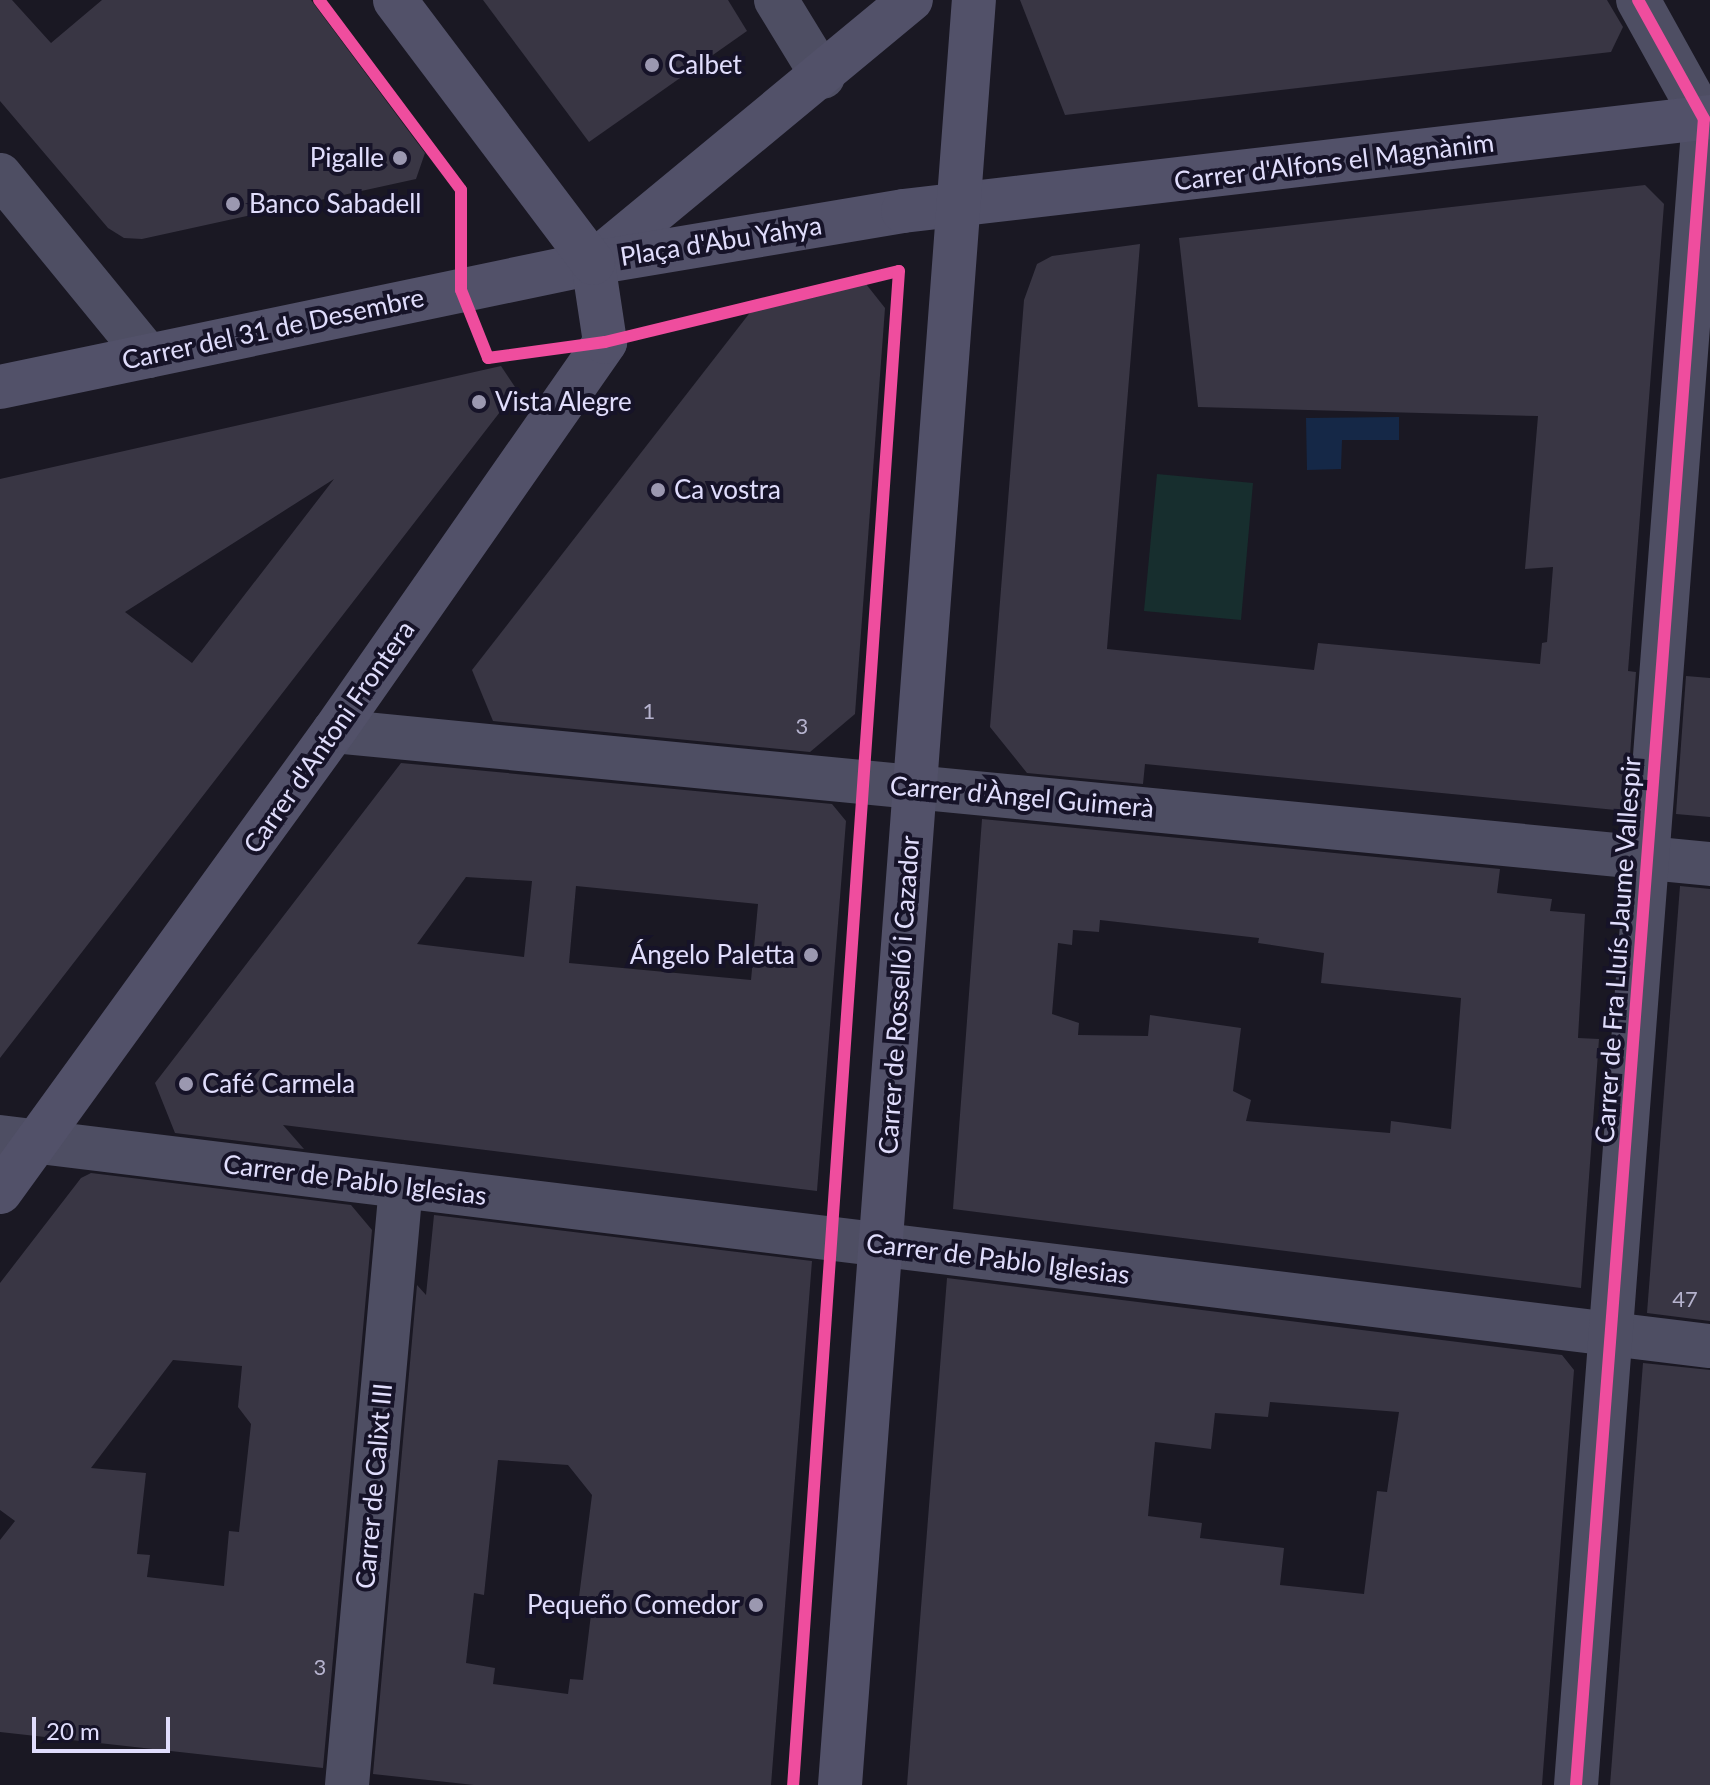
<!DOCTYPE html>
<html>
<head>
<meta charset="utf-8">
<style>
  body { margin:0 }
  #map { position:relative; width:1710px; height:1785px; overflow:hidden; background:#1a1823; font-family:Lato,sans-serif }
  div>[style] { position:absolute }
  .green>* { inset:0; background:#172e2e }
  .water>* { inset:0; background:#152847 }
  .building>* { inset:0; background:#393644 }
  .street>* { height:44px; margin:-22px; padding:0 22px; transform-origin:22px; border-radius:22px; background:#4e4e63 }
  .secondary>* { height:44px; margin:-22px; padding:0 22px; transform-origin:22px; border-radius:22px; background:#525169 }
  .cycleway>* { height:12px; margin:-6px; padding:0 6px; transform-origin:6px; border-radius:6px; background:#ef4d9e }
  .dots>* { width:22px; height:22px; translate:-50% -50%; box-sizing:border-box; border:4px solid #161328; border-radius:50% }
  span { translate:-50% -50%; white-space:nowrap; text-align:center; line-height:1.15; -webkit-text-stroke:8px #161328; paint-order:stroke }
  .number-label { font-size:22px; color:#b6b3ce }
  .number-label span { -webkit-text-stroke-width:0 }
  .poi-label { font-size:26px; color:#e0ddfc }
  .left { translate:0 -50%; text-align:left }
  .right { translate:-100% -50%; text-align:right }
  .street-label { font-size:26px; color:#e0ddfc }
  .scale { position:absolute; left:32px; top:1717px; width:138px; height:36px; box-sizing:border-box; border:4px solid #e0ddfc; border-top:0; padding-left:10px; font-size:24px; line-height:28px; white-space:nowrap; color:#e0ddfc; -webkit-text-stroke:6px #161328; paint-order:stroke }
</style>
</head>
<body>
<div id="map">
  <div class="green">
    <div style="clip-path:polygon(1157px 474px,1253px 483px,1241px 620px,1144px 611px)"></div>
  </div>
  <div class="water">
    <div style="clip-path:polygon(1399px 417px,1399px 440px,1342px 440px,1341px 469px,1307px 470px,1306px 418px)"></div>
  </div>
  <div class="building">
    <div style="clip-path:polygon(0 0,12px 0,51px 43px,102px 0,311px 0,425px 153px,416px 179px,142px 239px,124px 238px,108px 228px,0 101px)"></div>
    <div style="clip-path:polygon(483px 0,728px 0,747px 31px,589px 142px)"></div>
    <div style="clip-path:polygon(1020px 0,1607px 0,1623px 27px,1611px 52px,1065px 115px)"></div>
    <div style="clip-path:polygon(1645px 185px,1664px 204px,1628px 671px,1636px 672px,1626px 811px,1145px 764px,1143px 784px,1027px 773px,990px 727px,1024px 300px,1037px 264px,1052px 256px,1140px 244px,1107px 649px,1314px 670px,1318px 643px,1540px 664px,1542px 643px,1547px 642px,1553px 567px,1525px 569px,1538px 416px,1198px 407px,1179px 238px)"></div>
    <div style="clip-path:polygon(866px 284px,885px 308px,855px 714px,810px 752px,493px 721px,472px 670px,752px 310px)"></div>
    <div style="clip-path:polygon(evenodd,501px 366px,517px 390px,0 1058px,0 479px,501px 366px,334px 479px,192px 663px,125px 612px,334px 479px)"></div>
    <div style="clip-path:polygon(1686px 676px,1710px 678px,1710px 817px,1676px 814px)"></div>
    <div style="clip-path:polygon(evenodd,401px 763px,832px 804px,846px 821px,817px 1191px,283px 1125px,304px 1149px,175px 1133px,155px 1083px,401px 763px,466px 877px,532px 881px,524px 957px,417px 944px,466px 877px,401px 763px,576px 886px,758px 904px,751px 980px,569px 963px,576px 886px)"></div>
    <div style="clip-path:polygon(evenodd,982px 819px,1500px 869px,1497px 893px,1552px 899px,1550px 911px,1585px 914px,1578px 1038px,1599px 1039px,1581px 1288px,953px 1209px,982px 819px,1100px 920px,1259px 938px,1258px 943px,1324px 953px,1321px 983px,1461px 998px,1451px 1129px,1391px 1121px,1390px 1133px,1246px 1121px,1251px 1100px,1233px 1091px,1241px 1028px,1150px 1015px,1148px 1036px,1078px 1035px,1079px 1023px,1052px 1014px,1058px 943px,1072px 945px,1073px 930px,1099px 932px,1100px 920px)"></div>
    <div style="clip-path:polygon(1680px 886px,1710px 889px,1710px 1321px,1647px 1313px)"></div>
    <div style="clip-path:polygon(evenodd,91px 1173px,351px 1205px,372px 1230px,323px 1768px,0 1732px,0 1540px,15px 1521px,0 1510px,0 1283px,81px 1178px,91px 1173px,173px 1360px,242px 1366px,238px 1407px,251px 1424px,239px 1532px,229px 1531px,224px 1586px,147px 1577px,150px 1555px,137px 1554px,146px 1473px,91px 1468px,173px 1360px)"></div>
    <div style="clip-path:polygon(evenodd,434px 1215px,812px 1261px,771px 1785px,474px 1785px,373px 1774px,417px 1285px,426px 1295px,434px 1215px,498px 1460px,568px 1465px,592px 1495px,578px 1605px,592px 1606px,583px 1680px,570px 1679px,568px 1694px,493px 1684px,495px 1668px,466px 1663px,474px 1593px,484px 1595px,498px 1460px)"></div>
    <div style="clip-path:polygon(evenodd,947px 1278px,1562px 1355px,1574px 1370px,1542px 1785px,907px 1785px,947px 1278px,1270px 1402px,1399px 1412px,1387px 1492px,1377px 1491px,1364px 1594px,1280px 1585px,1284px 1548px,1200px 1538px,1202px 1523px,1148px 1516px,1155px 1442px,1211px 1449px,1215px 1413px,1268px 1417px,1270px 1402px)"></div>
    <div style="clip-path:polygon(1643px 1363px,1710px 1370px,1710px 1785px,1610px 1785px)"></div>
  </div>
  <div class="street">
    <div style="left:776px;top:0;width:90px;rotate:58.6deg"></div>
    <div style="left:0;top:175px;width:234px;rotate:50.7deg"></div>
    <div style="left:334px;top:731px;width:1382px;rotate:5.52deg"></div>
    <div style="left:0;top:1137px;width:1723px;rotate:6.97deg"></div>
    <div style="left:347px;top:1785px;width:601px;rotate:-84.85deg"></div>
    <div style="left:1576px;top:1785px;width:1671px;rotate:-85.61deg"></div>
    <div style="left:1704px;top:119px;width:136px;rotate:-119deg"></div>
  </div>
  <div class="secondary">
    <div style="left:595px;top:261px;width:410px;rotate:-39.6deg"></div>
    <div style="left:0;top:387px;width:606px;rotate:-11.81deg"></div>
    <div style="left:593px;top:263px;width:314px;rotate:-9.5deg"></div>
    <div style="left:903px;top:211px;width:812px;rotate:-6.64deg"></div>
    <div style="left:0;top:1192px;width:569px;rotate:-54.08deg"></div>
    <div style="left:334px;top:731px;width:474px;rotate:-55.1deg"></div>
    <div style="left:605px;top:342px;width:80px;rotate:-98.6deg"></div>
    <div style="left:593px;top:263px;width:329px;rotate:-127deg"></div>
    <div style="left:840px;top:1785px;width:1790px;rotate:-85.71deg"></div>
  </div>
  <div class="cycleway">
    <div style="left:319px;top:0;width:237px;rotate:53.2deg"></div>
    <div style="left:461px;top:190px;width:100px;rotate:90deg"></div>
    <div style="left:461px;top:290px;width:73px;rotate:68.3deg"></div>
    <div style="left:488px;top:358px;width:118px;rotate:-7.8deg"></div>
    <div style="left:605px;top:342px;width:302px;rotate:-13.6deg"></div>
    <div style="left:899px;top:271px;width:1518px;rotate:94deg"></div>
    <div style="left:1576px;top:1785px;width:1671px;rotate:-85.61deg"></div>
    <div style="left:1704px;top:119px;width:136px;rotate:-119deg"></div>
  </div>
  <div class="dots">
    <div style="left:652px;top:65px;background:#9b98b0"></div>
    <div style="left:400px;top:158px;background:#9b98b0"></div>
    <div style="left:233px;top:204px;background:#9b98b0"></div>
    <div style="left:479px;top:402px;background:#9b98b0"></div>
    <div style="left:658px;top:490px;background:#9b98b0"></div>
    <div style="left:811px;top:955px;background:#9b98b0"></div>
    <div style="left:186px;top:1084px;background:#9b98b0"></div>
    <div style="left:756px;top:1605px;background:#9b98b0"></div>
  </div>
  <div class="number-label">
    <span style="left:649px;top:711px">1</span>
    <span style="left:802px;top:726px">3</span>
    <span style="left:1685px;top:1299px">47</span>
    <span style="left:320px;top:1667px">3</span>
  </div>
  <div class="poi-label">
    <span class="left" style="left:668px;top:65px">Calbet</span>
    <span class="right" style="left:384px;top:158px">Pigalle</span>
    <span class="left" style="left:249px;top:204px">Banco Sabadell</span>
    <span class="left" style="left:495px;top:402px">Vista Alegre</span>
    <span class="left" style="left:674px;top:490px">Ca vostra</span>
    <span class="right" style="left:795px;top:955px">Ángelo Paletta</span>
    <span class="left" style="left:202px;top:1084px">Café Carmela</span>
    <span class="right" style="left:740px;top:1605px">Pequeño Comedor</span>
  </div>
  <div class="street-label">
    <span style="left:1334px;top:162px;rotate:-7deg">Carrer d'Alfons el Magnànim</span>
    <span style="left:721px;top:241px;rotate:-9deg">Plaça d'Abu Yahya</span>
    <span style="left:273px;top:329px;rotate:-12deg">Carrer del 31 de Desembre</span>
    <span style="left:329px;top:737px;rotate:-55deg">Carrer d'Antoni Frontera</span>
    <span style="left:1022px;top:797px;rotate:5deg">Carrer d'Àngel Guimerà</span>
    <span style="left:1618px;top:950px;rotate:-86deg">Carrer de Fra Lluís Jaume Vallespir</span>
    <span style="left:899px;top:995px;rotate:-86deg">Carrer de Rosselló i Cazador</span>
    <span style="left:355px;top:1180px;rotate:7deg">Carrer de Pablo Iglesias</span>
    <span style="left:998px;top:1259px;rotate:7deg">Carrer de Pablo Iglesias</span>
    <span style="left:374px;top:1486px;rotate:-85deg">Carrer de Calixt III</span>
  </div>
  <div class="scale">20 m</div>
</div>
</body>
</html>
